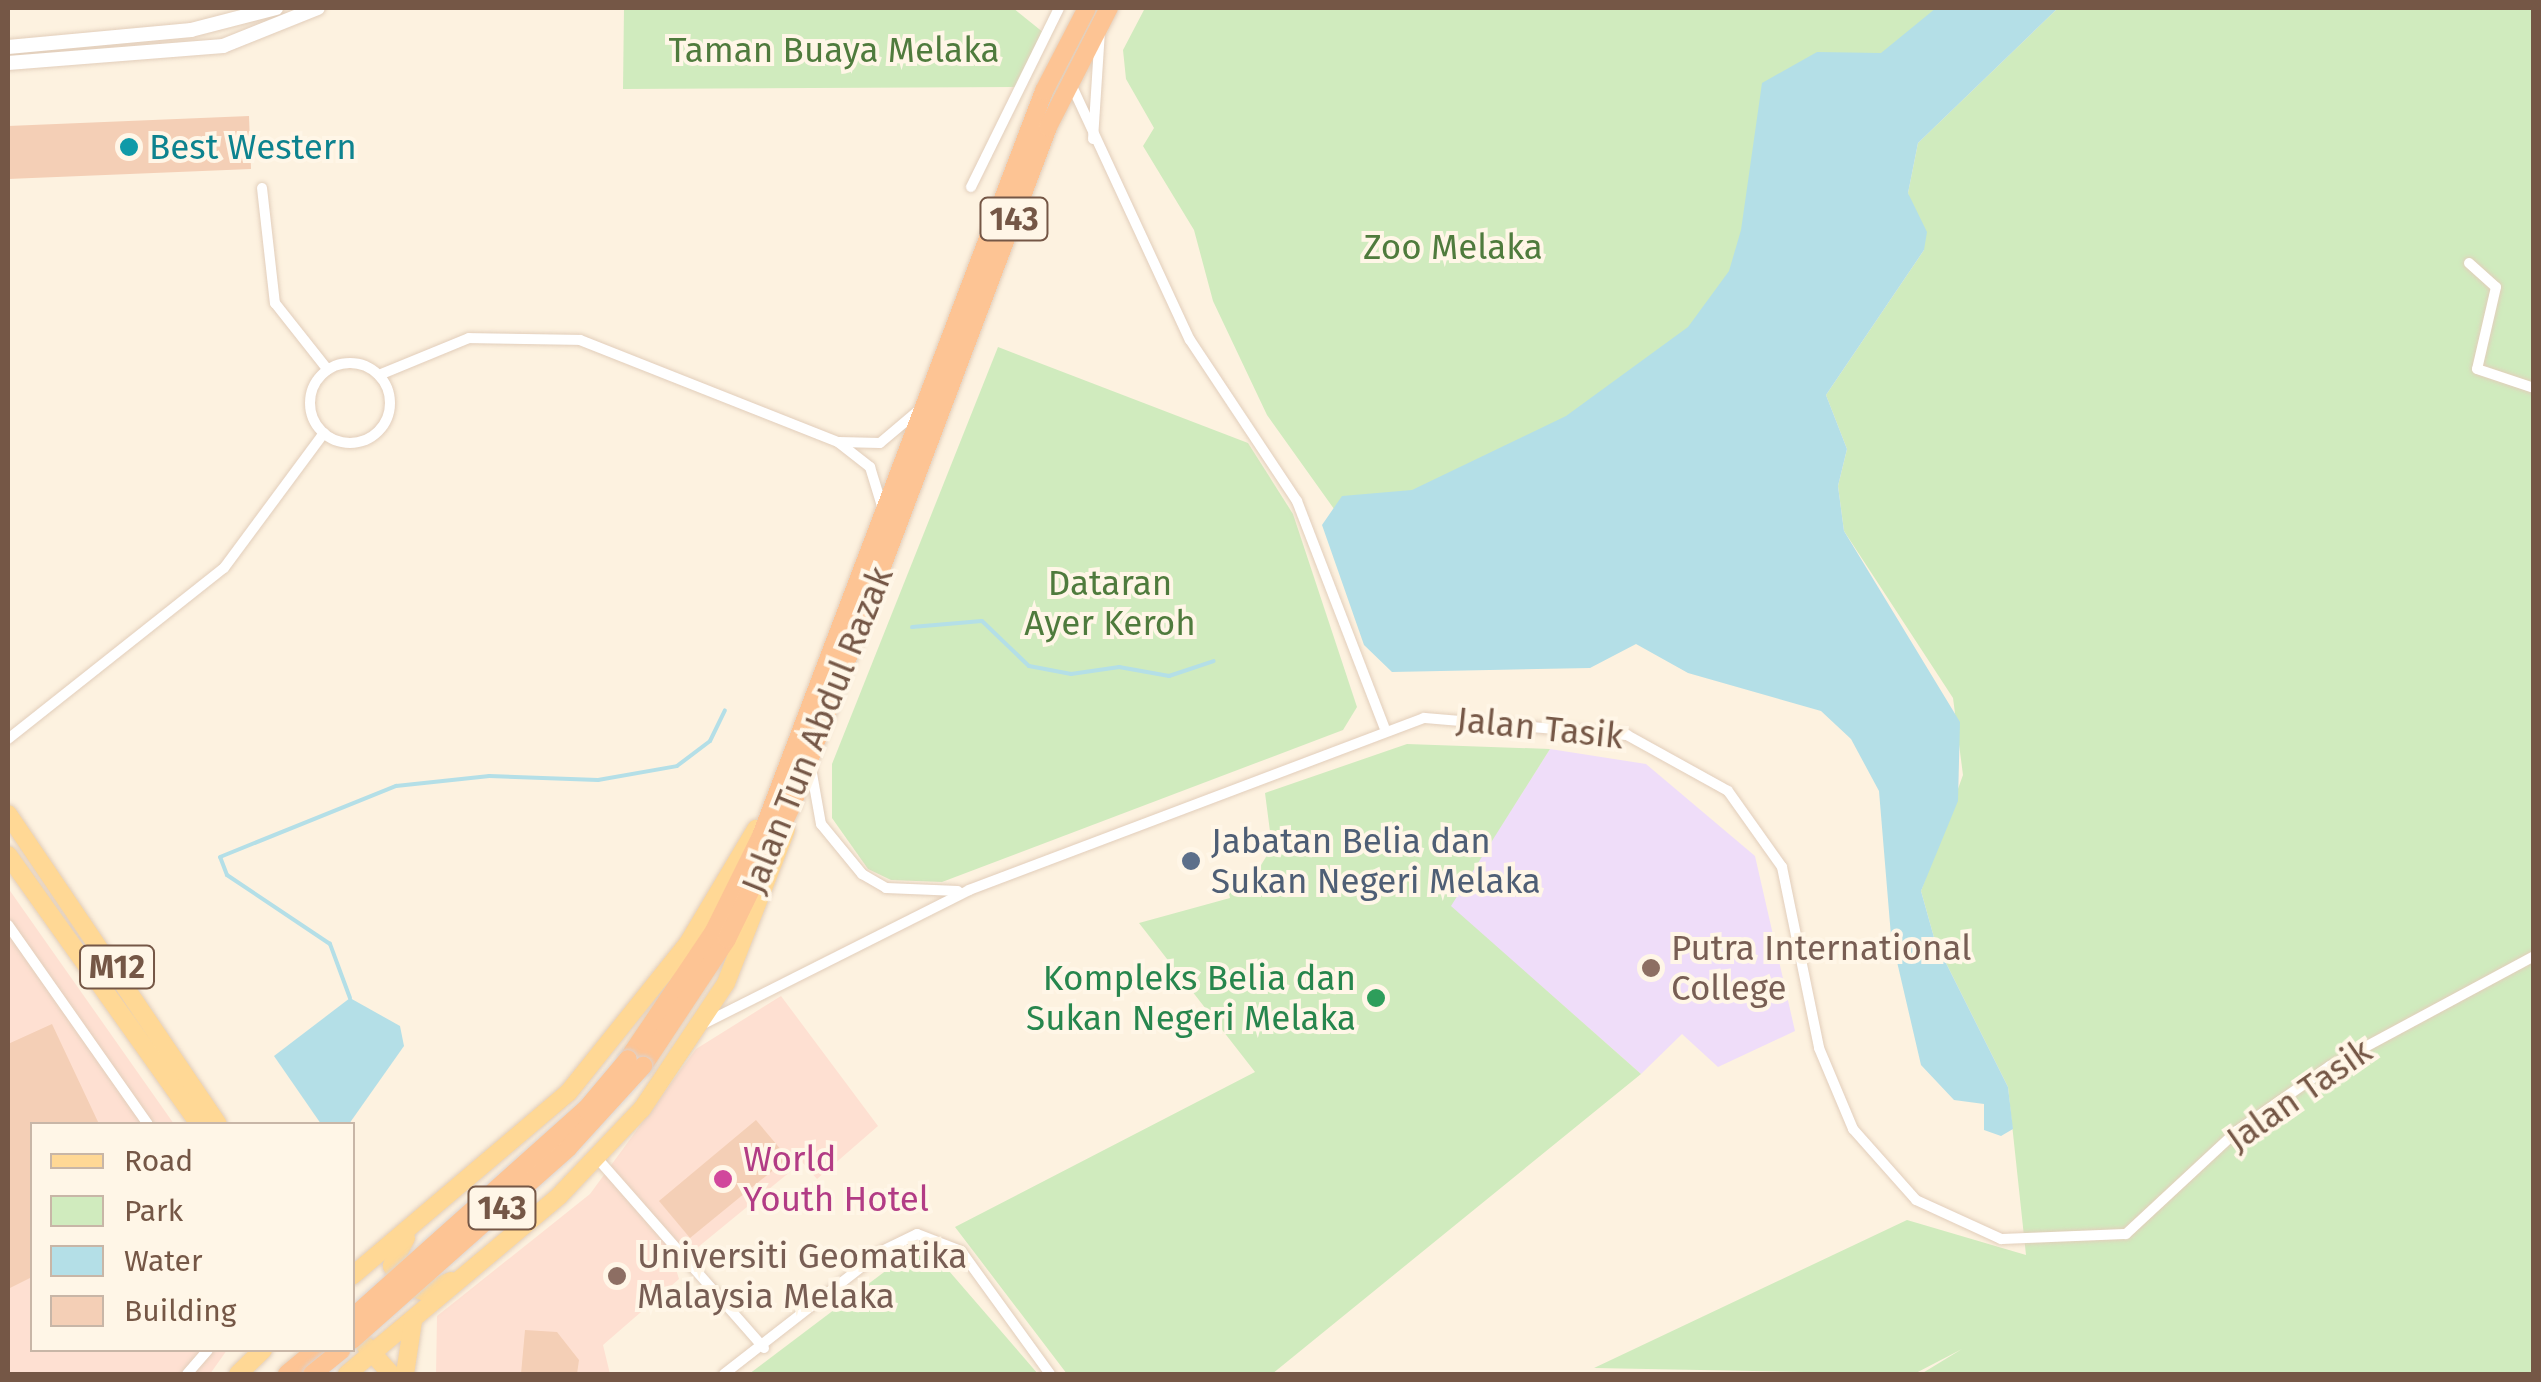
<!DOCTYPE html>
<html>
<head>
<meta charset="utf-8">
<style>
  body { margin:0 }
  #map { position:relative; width:2541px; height:1382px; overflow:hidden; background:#fdf2e0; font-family:"Fira Sans",sans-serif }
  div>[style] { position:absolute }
  .commercial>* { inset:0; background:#fee0d2 }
  .education>* { inset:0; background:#efddf9 }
  .green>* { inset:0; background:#d0ebbe }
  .water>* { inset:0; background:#b4dfe7 }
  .stream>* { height:4px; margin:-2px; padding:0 2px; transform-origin:2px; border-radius:2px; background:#b4dfe7 }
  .building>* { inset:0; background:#f4cfb6 }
  .roads { filter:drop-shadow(0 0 2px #e2cebb) drop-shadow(0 0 2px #e2cebb) }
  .minor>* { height:10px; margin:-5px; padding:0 5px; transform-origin:5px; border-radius:5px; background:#fff }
  .minor>.ring { margin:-5px; padding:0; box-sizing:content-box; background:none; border:10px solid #fff; border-radius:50% }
  .tertiary>* { height:14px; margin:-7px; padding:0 7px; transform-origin:7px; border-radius:7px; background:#fff }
  .primary>* { height:18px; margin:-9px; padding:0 9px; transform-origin:9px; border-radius:9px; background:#ffd895 }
  .trunk>* { height:18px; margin:-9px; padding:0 9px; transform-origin:9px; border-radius:9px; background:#fdc494 }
  .bridges { filter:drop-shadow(0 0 2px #dbd3cf) drop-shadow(0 0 2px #dbd3cf) }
  .trunk-bridge>* { height:18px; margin:-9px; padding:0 9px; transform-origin:9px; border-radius:9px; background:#fdc494 }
  .dots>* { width:28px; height:28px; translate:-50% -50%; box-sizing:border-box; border:5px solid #fff6e7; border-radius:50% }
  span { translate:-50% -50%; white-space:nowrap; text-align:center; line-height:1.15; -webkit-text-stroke:8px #fff6e7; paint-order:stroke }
  .shield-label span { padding:2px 8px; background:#fff6e7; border:2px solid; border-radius:8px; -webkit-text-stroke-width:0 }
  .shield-label { font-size:32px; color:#755746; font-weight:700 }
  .park-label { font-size:35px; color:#4f7b3d }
  .culture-label { font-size:35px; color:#0d838f }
  .left { translate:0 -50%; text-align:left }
  .street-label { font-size:35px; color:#755746 }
  .service-label { font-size:35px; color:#4e5e75 }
  .education-label { font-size:35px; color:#785e54 }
  .leisure-label { font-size:35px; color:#27864d }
  .right { translate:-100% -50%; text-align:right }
  .hotel-label { font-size:35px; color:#b23c85 }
  .frame { position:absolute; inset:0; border:10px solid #755746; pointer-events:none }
  .legend { position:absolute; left:30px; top:1122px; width:325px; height:230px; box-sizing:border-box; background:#fff6e7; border:2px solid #c8b6a7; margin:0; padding:12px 18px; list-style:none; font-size:30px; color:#755746 }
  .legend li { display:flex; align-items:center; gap:20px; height:50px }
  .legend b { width:50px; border:2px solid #c8b6a7 }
</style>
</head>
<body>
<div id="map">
  <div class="commercial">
    <div style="clip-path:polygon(8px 888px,174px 1124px,32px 1124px,32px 1350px,227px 1350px,210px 1374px,8px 1374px)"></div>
    <div style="clip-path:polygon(781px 996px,878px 1126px,817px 1179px,802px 1162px,675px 1266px,679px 1279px,603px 1345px,610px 1374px,436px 1374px,437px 1316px,590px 1194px,696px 1049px)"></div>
  </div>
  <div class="education">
    <div style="clip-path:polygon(1550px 749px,1646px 764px,1755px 856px,1795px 1031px,1718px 1067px,1682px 1034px,1641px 1074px,1450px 906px)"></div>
  </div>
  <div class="green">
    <div style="clip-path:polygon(624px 8px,1013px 8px,1044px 33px,1015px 87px,623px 89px)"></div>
    <div style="clip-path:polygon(1145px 8px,1980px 8px,1727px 396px,1359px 544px,1267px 415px,1213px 301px,1194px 230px,1143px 146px,1154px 128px,1126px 79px,1123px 50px)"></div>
    <div style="clip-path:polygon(2058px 8px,2533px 8px,2533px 1374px,1921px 1374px,1962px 1349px,1914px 1374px,1594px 1368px,1907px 1220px,2026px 1255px,2008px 1087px,1935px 941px,1921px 891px,1963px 775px,1953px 698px,1844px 531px,1838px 486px,1847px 449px,1826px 395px,1924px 250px,1908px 193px,1918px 143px)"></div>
    <div style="clip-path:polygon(998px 347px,1248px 443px,1293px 514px,1357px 707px,1343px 730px,942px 882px,891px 880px,868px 869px,832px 818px,832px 764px)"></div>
    <div style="clip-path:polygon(1407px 744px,1550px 749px,1451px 906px,1641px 1074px,1272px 1374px,1067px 1374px,955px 1227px,1255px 1072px,1139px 923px,1230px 898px,1226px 882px,1258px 870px,1272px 847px,1265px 793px)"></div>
    <div style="clip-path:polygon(930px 1249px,1038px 1374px,749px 1374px,912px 1251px)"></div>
  </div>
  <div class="water">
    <div style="clip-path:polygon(1936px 8px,2058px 8px,1918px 143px,1908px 193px,1927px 232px,1924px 250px,1826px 395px,1847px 449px,1838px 486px,1844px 531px,1960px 722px,1958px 801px,1921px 891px,1935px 941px,2008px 1087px,2013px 1129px,2001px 1136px,1984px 1130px,1984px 1104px,1954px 1100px,1921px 1065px,1891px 936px,1879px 791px,1851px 739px,1821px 711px,1688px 673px,1636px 644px,1590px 668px,1392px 672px,1364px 645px,1322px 525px,1342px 496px,1412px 490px,1566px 416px,1688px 327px,1729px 271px,1741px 230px,1762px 83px,1817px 52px,1881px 53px)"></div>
    <div style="clip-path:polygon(350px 998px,400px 1026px,404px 1046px,349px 1124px,321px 1124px,274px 1056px)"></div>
  </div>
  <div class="stream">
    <div style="left:912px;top:627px;width:70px;rotate:-4.9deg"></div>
    <div style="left:982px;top:621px;width:65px;rotate:43.8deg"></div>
    <div style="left:1029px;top:666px;width:43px;rotate:10.8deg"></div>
    <div style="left:1071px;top:674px;width:49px;rotate:-8.3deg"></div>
    <div style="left:1119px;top:667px;width:51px;rotate:10.2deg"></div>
    <div style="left:1169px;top:676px;width:47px;rotate:-18.4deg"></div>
    <div style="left:350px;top:998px;width:58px;rotate:-110.3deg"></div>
    <div style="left:330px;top:944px;width:124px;rotate:-146.2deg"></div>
    <div style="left:227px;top:875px;width:19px;rotate:-111deg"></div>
    <div style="left:220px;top:857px;width:190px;rotate:-22deg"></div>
    <div style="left:396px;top:786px;width:94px;rotate:-6.1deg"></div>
    <div style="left:489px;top:776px;width:109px;rotate:2.1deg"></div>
    <div style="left:598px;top:780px;width:80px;rotate:-10deg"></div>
    <div style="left:677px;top:766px;width:41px;rotate:-37.1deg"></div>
    <div style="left:710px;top:741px;width:34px;rotate:-64deg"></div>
  </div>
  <div class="building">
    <div style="clip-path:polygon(249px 116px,251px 169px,8px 179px,8px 126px)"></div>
    <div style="clip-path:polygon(52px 1024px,99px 1124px,32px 1124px,32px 1277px,8px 1289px,8px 1044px)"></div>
    <div style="clip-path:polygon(756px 1120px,788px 1158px,690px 1238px,659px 1201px)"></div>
    <div style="clip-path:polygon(525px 1330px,557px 1332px,579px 1360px,577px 1374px,521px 1374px)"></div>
  </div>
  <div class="roads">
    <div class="minor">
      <div style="left:1071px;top:84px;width:282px;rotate:65.1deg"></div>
      <div style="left:1190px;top:340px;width:193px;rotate:56.4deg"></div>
      <div style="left:1297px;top:501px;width:242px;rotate:68.9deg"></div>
      <div style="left:1093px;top:139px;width:108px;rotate:-86.3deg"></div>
      <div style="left:971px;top:187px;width:199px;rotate:-63.8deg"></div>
      <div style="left:262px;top:188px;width:116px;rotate:83.6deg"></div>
      <div style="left:275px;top:303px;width:85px;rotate:51.7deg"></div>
      <div style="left:2469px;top:263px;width:36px;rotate:42deg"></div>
      <div style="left:2496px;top:287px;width:84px;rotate:103deg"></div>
      <div style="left:2477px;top:369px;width:60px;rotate:18.4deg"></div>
      <div class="ring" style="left:310px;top:363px;width:70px;height:70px"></div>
      <div style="left:379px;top:375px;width:97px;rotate:-22.3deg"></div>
      <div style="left:469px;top:338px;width:111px;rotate:1deg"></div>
      <div style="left:580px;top:340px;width:277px;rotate:21.6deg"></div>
      <div style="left:838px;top:442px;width:41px;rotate:38deg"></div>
      <div style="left:870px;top:467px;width:41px;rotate:72.9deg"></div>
      <div style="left:839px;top:442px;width:41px;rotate:1.4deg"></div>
      <div style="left:880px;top:443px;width:51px;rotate:-40.2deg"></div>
      <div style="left:8px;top:739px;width:275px;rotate:-38.4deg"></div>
      <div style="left:224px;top:568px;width:168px;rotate:-53.5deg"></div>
      <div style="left:811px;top:768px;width:57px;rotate:79.9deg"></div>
      <div style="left:821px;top:824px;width:65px;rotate:50.6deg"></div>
      <div style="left:862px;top:874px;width:28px;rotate:30deg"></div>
      <div style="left:886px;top:888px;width:72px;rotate:2.4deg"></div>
      <div style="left:8px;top:925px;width:243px;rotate:54.9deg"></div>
      <div style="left:705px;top:1023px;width:296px;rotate:-26.7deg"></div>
      <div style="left:969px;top:890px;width:486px;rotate:-20.7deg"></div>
      <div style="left:1424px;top:718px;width:204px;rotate:4.8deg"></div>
      <div style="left:1627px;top:735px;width:115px;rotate:29deg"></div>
      <div style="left:1728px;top:791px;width:93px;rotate:54.6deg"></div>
      <div style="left:1782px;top:867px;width:185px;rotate:78.4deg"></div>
      <div style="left:1819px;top:1048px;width:88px;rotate:67.2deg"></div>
      <div style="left:1853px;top:1129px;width:95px;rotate:48.4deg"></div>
      <div style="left:1916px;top:1200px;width:94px;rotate:24.6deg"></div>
      <div style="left:2001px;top:1239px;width:125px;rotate:-2.3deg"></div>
      <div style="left:2126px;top:1234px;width:151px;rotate:-42.9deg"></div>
      <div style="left:2237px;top:1131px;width:113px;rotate:-35deg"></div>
      <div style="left:2330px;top:1066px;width:232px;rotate:-28.3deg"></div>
      <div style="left:597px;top:1158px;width:253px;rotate:48.7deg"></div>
      <div style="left:187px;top:1374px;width:32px;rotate:-49deg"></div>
      <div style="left:724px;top:1374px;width:200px;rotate:-37.9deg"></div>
      <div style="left:882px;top:1251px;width:39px;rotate:-26deg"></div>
      <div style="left:917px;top:1234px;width:47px;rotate:21.1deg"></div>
      <div style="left:961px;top:1251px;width:152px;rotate:54.1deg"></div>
    </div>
    <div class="tertiary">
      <div style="left:8px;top:47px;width:184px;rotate:-5.3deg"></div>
      <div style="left:191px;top:30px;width:88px;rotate:-14.5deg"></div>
      <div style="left:8px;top:63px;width:216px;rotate:-4.5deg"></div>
      <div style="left:223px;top:46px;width:102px;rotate:-21.8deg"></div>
    </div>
    <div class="primary">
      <div style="left:8px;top:814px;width:374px;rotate:55.9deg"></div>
      <div style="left:8px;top:855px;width:330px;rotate:54.6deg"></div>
      <div style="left:406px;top:1238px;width:31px;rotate:117deg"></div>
      <div style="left:392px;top:1266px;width:21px;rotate:59deg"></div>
      <div style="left:403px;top:1284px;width:23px;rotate:20deg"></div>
      <div style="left:425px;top:1292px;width:28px;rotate:-23deg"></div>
      <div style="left:352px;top:1276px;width:283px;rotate:-40.3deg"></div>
      <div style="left:568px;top:1093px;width:192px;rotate:-51.3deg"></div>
      <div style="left:688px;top:943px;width:133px;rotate:-59.2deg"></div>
      <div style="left:365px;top:1345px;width:39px;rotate:48deg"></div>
      <div style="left:238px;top:1374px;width:35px;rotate:-44deg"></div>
      <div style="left:347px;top:1374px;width:278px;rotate:-40deg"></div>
      <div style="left:560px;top:1195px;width:119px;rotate:-46.4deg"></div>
      <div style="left:642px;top:1109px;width:151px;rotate:-56.3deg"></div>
      <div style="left:726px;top:983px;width:164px;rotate:-68.6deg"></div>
      <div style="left:405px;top:1374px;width:54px;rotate:-81.4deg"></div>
    </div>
    <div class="trunk">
      <div style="left:628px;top:1059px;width:154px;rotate:-56.1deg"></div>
      <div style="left:714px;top:931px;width:106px;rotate:-63.7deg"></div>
      <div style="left:761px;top:836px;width:797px;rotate:-69.2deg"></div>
      <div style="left:1044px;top:91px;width:93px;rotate:-62.6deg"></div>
      <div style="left:643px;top:1066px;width:152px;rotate:-56.5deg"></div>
      <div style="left:727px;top:939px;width:149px;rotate:-64.1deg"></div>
      <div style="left:792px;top:805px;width:725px;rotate:-69.31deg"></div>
      <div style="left:1048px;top:127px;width:134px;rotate:-62.9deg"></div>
      <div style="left:287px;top:1374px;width:38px;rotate:-40deg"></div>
    </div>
  </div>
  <div class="bridges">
    <div class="trunk-bridge">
      <div style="left:352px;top:1318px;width:314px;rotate:-41.8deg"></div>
      <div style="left:586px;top:1109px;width:65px;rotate:-50deg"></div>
      <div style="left:352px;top:1340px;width:290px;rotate:-41.6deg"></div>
      <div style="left:569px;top:1147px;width:110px;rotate:-47.6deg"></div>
      <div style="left:312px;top:1374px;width:38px;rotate:-39deg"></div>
    </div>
  </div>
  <div class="dots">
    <div style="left:129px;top:147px;background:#0f9aa8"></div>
    <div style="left:1191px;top:861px;background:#5c6f8a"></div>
    <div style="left:1651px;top:968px;background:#8d6e63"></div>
    <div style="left:1376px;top:998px;background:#2e9e5b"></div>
    <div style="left:723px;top:1179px;background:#d1479c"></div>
    <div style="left:617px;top:1276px;background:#8d6e63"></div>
  </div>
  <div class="shield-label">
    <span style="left:1014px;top:219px">143</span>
    <span style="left:117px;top:967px">M12</span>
    <span style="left:502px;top:1208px">143</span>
  </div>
  <div class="park-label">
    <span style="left:834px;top:50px">Taman Buaya Melaka</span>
    <span style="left:1453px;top:247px">Zoo Melaka</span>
    <span style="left:1110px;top:603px">Dataran<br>Ayer Keroh</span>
  </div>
  <div class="culture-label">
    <span class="left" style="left:149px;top:147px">Best Western</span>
  </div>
  <div class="street-label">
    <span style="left:1540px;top:728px;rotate:6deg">Jalan Tasik</span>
    <span style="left:817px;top:730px;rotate:-68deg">Jalan Tun Abdul Razak</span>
    <span style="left:2299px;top:1095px;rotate:-35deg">Jalan Tasik</span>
  </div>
  <div class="service-label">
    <span class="left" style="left:1211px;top:861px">Jabatan Belia dan<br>Sukan Negeri Melaka</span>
  </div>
  <div class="education-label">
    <span class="left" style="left:1671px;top:968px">Putra International<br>College</span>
    <span class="left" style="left:637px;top:1276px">Universiti Geomatika<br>Malaysia Melaka</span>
  </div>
  <div class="leisure-label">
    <span class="right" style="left:1356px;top:998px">Kompleks Belia dan<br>Sukan Negeri Melaka</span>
  </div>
  <div class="hotel-label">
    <span class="left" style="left:743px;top:1179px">World<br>Youth Hotel</span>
  </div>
  <div class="frame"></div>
  <ul class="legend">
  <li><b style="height:12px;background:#ffd895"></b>Road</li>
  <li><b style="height:28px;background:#d0ebbe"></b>Park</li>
  <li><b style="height:28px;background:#b4dfe7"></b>Water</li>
  <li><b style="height:28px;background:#f4cfb6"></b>Building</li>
  </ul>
</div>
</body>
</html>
